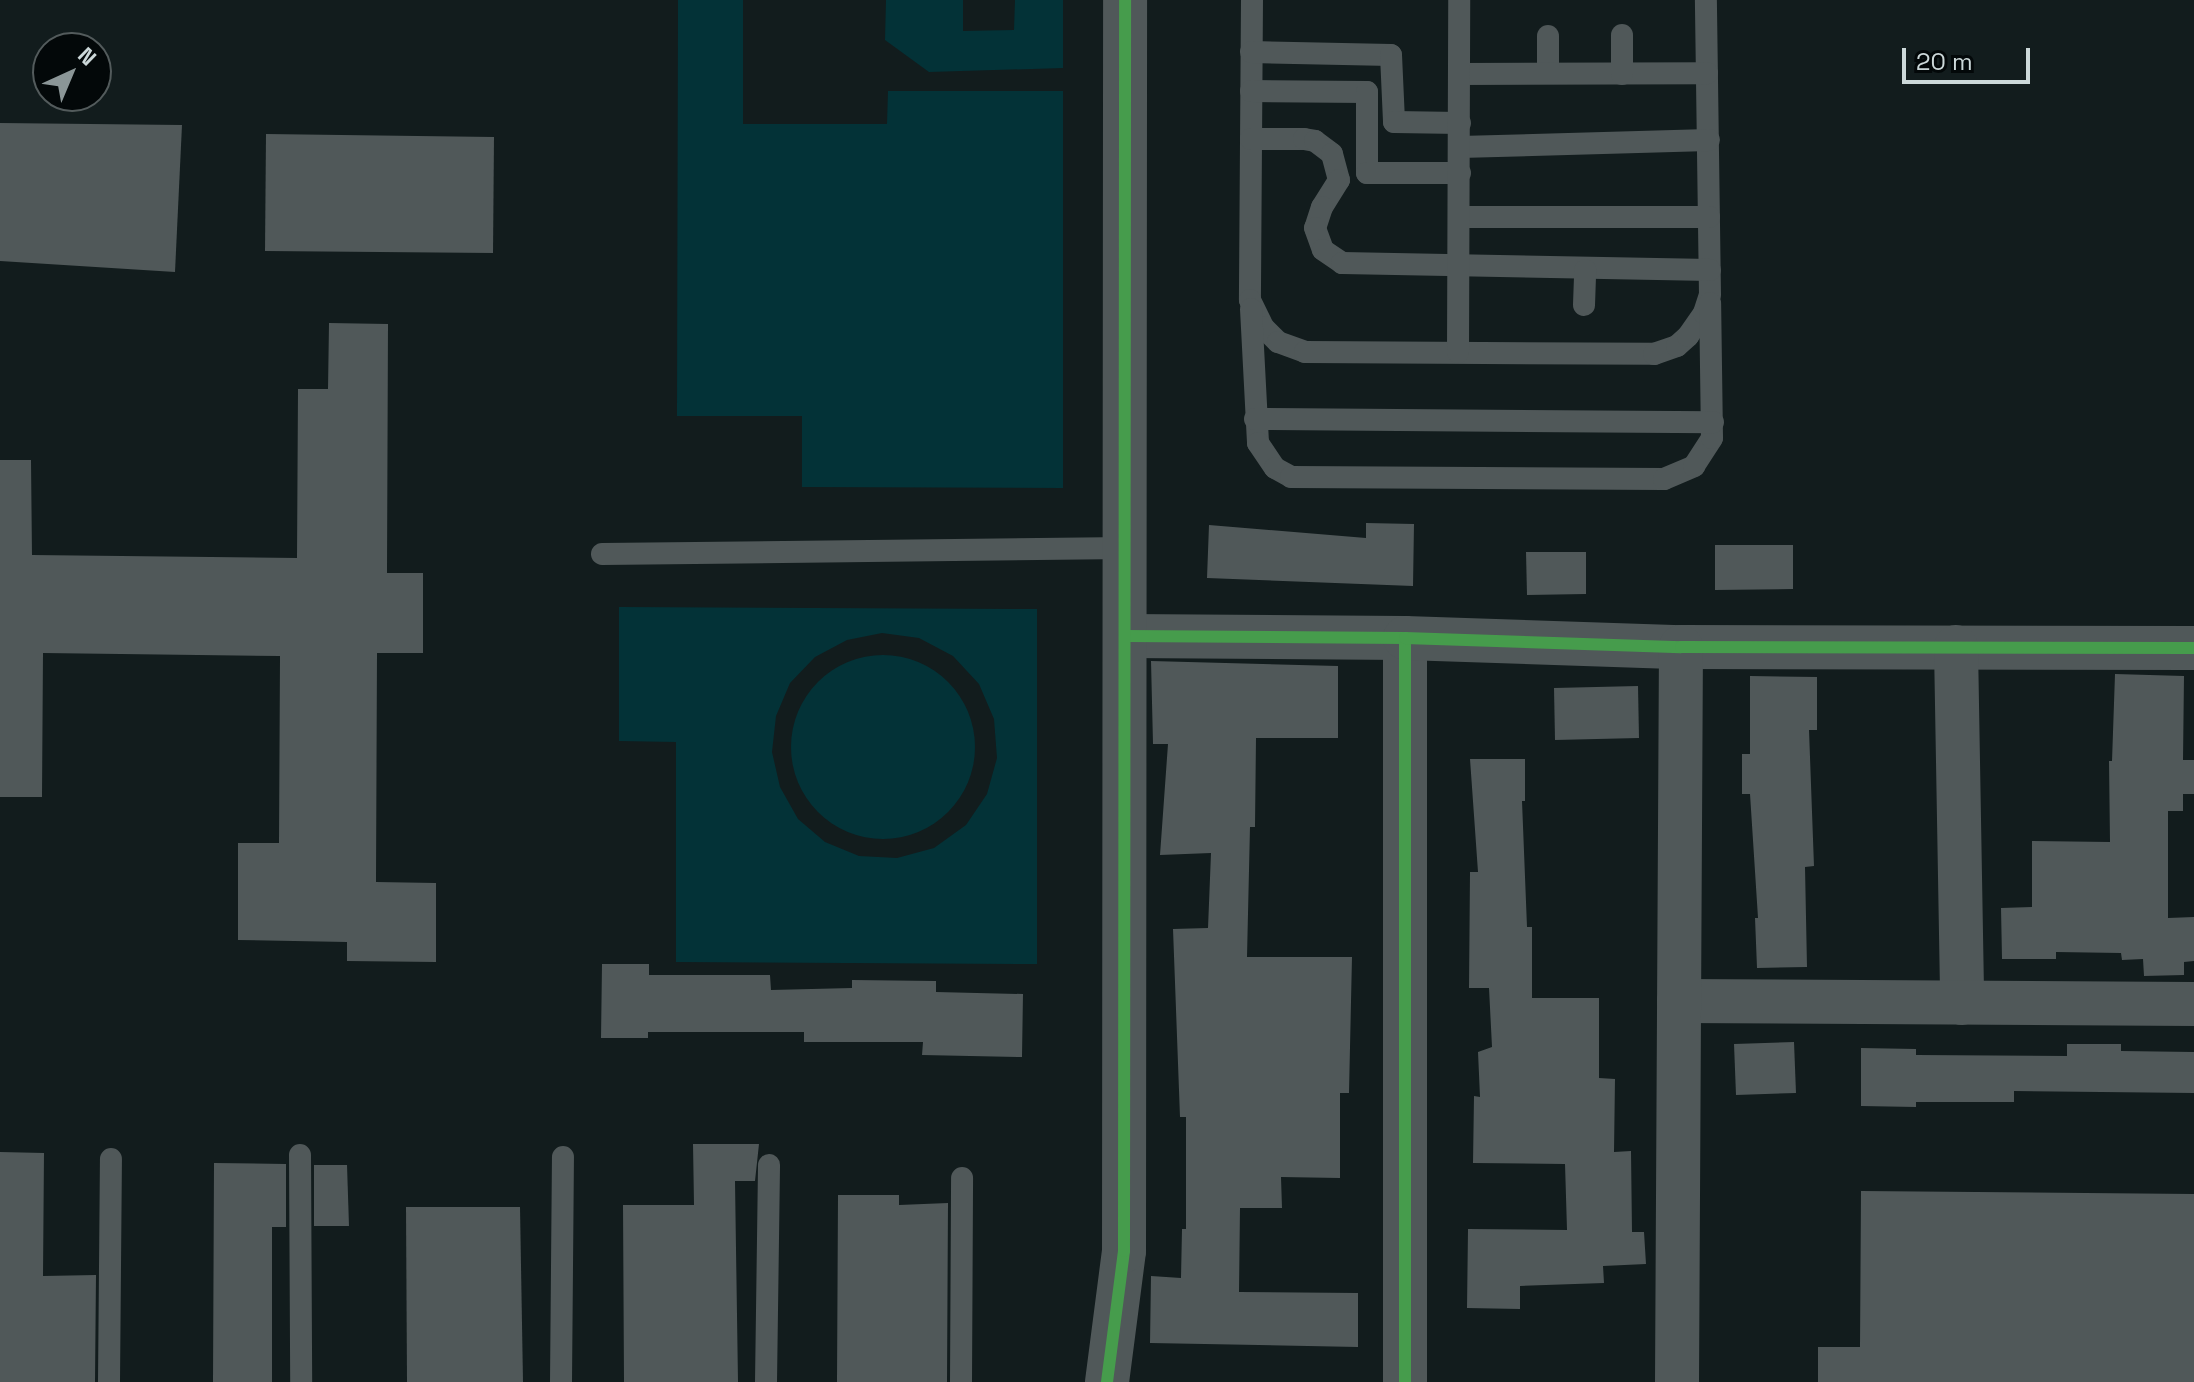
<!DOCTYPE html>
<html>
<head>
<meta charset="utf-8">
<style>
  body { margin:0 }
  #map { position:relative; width:2194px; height:1382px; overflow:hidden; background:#121c1d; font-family:"Space Grotesk",sans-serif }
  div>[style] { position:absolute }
  .green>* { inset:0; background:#033237 }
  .round { border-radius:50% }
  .building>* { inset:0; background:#505859 }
  .lane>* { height:22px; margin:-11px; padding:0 11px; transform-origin:11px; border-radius:11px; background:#505859 }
  .street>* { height:44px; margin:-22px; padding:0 22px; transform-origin:22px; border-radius:22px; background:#505859 }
  .cycleway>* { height:12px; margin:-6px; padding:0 6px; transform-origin:6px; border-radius:6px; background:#469c4c }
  span { translate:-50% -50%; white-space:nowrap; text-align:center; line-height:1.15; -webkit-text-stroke:8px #030809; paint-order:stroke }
  .north { position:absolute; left:32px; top:32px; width:80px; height:80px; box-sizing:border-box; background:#030809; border:2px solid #535b5c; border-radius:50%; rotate:44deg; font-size:22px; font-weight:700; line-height:32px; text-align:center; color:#ccd8d9 }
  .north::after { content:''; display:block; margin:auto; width:28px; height:36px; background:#8b9697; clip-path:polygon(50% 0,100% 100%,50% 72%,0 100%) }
  .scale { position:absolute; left:1902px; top:48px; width:128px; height:36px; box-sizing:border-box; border:4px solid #ccd8d9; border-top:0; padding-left:10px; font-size:24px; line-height:28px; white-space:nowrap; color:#ccd8d9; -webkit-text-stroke:6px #030809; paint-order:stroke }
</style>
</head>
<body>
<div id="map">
  <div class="green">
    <div style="clip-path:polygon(678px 0,743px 0,743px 124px,887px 124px,888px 91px,1063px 91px,1063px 488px,802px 487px,802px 416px,677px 416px)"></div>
    <div style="clip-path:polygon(886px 0,963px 0,963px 31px,1014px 30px,1015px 0,1063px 0,1063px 68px,929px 72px,885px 40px)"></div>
    <div style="clip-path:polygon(evenodd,619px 607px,1037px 609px,1037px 964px,676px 962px,676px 742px,619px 741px,619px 607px,882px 633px,919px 638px,953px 656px,979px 684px,994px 719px,997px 758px,987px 794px,966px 825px,934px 848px,897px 858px,859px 856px,825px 842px,798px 819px,780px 787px,772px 752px,776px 716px,790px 683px,815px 657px,847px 640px,882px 633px)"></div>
    <div class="round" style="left:791px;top:655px;width:184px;height:184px"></div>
  </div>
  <div class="building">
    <div style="clip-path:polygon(0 123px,182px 125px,175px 272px,0 261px)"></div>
    <div style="clip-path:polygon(266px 134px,494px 137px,493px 253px,265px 251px)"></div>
    <div style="clip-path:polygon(329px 323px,388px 324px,387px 573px,423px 573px,423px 653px,377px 653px,376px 882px,436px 883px,436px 962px,347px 961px,347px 942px,238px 940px,238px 843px,279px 843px,280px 656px,43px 653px,42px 797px,0 797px,0 460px,31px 460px,32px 555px,297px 558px,298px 389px,328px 389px)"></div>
    <div style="clip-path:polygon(1366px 523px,1414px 524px,1413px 586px,1207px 578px,1209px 525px,1366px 538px)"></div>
    <div style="clip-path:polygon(1715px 545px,1793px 545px,1793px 589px,1715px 590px)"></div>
    <div style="clip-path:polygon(1526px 552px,1586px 552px,1586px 594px,1527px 595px)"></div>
    <div style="clip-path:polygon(1151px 661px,1338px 666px,1338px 738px,1256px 738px,1255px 827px,1250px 827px,1247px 957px,1352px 957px,1349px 1093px,1340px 1093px,1340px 1178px,1281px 1177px,1282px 1208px,1240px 1208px,1239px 1292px,1358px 1293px,1358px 1347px,1150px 1343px,1151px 1276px,1181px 1278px,1182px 1229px,1186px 1229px,1186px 1117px,1180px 1117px,1173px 929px,1208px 928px,1211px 853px,1160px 855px,1168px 744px,1153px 744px)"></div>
    <div style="clip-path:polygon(2115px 674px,2184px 676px,2183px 760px,2194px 760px,2194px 794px,2183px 794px,2183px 811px,2168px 811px,2168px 918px,2194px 917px,2194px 961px,2184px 962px,2184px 975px,2144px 976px,2143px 959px,2122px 960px,2121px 953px,2056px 952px,2056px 959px,2002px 959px,2001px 908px,2032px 907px,2032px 841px,2110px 842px,2109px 761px,2112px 761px)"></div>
    <div style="clip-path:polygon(1750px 676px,1817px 677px,1817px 730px,1809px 730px,1814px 866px,1805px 867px,1807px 967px,1757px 968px,1755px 918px,1758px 918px,1750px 794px,1742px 794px,1742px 754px,1750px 754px)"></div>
    <div style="clip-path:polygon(1638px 686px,1639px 738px,1555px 740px,1554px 688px)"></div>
    <div style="clip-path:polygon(1470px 759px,1525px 759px,1525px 801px,1522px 801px,1527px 927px,1532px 927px,1532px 998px,1599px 998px,1599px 1078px,1615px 1079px,1614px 1152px,1631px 1151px,1632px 1232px,1644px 1232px,1646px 1264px,1603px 1266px,1604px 1283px,1520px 1286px,1520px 1309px,1467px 1308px,1468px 1229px,1567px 1230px,1565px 1164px,1473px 1163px,1474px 1096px,1480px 1097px,1478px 1052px,1492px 1047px,1489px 988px,1469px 988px,1470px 872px,1478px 872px)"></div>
    <div style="clip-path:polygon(602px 964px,649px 964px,649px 975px,770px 975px,771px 990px,852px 988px,852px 980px,936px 981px,936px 992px,1023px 994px,1022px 1057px,922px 1055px,923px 1042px,804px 1042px,804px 1032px,648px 1032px,648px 1038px,601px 1038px)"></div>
    <div style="clip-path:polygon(1794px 1042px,1796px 1093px,1736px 1095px,1734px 1044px)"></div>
    <div style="clip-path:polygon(2067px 1044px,2121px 1044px,2121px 1051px,2194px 1052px,2194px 1093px,2014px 1091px,2014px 1102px,1916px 1102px,1916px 1107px,1861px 1106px,1861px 1048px,1916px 1049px,1916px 1055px,2067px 1056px)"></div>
    <div style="clip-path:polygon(693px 1144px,759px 1144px,755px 1181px,735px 1181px,738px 1382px,624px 1382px,623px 1205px,694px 1205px)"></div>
    <div style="clip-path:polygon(0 1152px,44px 1153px,43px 1276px,96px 1275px,95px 1382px,0 1382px)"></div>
    <div style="clip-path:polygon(214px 1163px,286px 1164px,286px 1227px,272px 1227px,272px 1382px,213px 1382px)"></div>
    <div style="clip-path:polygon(314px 1165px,347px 1165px,349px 1226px,314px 1226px)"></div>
    <div style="clip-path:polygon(1861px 1191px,2194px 1194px,2194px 1382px,1818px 1382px,1818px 1347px,1860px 1347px)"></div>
    <div style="clip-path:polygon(838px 1195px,899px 1195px,899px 1205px,948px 1203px,947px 1382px,837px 1382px)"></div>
    <div style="clip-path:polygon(406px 1207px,520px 1207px,523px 1382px,407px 1382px)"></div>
  </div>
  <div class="lane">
    <div style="left:1252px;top:0;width:300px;rotate:90.4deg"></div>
    <div style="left:1250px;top:300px;width:30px;rotate:64deg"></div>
    <div style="left:1263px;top:327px;width:21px;rotate:45deg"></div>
    <div style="left:1278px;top:342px;width:29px;rotate:20deg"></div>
    <div style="left:1305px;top:352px;width:349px;rotate:0.3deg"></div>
    <div style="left:1654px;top:354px;width:24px;rotate:-19deg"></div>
    <div style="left:1677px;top:346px;width:15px;rotate:-42deg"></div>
    <div style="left:1688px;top:336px;width:28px;rotate:-55deg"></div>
    <div style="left:1704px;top:313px;width:19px;rotate:-72deg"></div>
    <div style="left:1710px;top:295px;width:295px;rotate:-90.8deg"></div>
    <div style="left:1548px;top:36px;width:37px;rotate:90deg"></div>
    <div style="left:1251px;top:52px;width:140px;rotate:1.2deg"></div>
    <div style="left:1391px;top:55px;width:67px;rotate:87.4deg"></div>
    <div style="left:1394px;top:122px;width:66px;rotate:0.9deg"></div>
    <div style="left:1460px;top:74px;width:247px;rotate:-0.2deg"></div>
    <div style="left:1622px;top:74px;width:39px;rotate:-90deg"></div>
    <div style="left:1251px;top:91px;width:116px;rotate:0.5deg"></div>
    <div style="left:1367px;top:92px;width:81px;rotate:90deg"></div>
    <div style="left:1367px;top:173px;width:93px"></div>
    <div style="left:1251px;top:139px;width:53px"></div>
    <div style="left:1304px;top:139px;width:11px;rotate:10deg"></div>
    <div style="left:1315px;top:141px;width:21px;rotate:37deg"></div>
    <div style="left:1332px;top:154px;width:27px;rotate:75deg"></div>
    <div style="left:1339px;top:180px;width:32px;rotate:122deg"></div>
    <div style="left:1322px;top:207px;width:22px;rotate:108deg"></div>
    <div style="left:1315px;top:228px;width:23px;rotate:70deg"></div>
    <div style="left:1323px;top:250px;width:23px;rotate:34deg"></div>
    <div style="left:1342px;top:263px;width:368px;rotate:1.1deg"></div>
    <div style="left:1460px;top:147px;width:249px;rotate:-1.6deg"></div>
    <div style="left:1459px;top:217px;width:250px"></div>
    <div style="left:1584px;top:305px;width:35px;rotate:-88deg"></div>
    <div style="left:1251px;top:309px;width:134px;rotate:87deg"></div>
    <div style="left:1258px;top:443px;width:30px;rotate:56deg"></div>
    <div style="left:1275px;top:468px;width:18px;rotate:29deg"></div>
    <div style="left:1291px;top:477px;width:373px;rotate:0.3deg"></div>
    <div style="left:1664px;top:479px;width:33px;rotate:-23deg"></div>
    <div style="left:1694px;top:466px;width:33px;rotate:-57deg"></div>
    <div style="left:1712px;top:438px;width:135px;rotate:-90.8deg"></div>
    <div style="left:1458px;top:352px;width:352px;rotate:-89.8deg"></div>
    <div style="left:1255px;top:419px;width:458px;rotate:0.4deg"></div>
    <div style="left:602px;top:554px;width:524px;rotate:-0.66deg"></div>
    <div style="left:300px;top:1155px;width:227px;rotate:89.7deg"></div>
    <div style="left:109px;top:1382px;width:223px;rotate:-89.5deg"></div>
    <div style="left:561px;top:1382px;width:225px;rotate:-89.5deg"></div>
    <div style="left:766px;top:1382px;width:217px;rotate:-89.2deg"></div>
    <div style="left:961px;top:1382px;width:204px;rotate:-89.7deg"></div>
  </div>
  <div class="street">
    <div style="left:1126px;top:636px;width:279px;rotate:0.4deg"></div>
    <div style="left:1405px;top:638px;width:744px;rotate:90deg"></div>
    <div style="left:1405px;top:638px;width:276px;rotate:1.9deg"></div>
    <div style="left:1681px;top:647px;width:513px;rotate:0.11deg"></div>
    <div style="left:1956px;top:647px;width:356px;rotate:89deg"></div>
    <div style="left:1679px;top:1001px;width:515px;rotate:0.33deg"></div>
    <div style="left:1107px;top:1382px;width:132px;rotate:-82.6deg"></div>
    <div style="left:1124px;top:1251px;width:1251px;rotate:-89.95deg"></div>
    <div style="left:1677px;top:1382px;width:735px;rotate:-89.69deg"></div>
  </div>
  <div class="cycleway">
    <div style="left:1126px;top:636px;width:279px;rotate:0.4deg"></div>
    <div style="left:1405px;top:638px;width:744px;rotate:90deg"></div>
    <div style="left:1405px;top:638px;width:276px;rotate:1.9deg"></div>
    <div style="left:1681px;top:647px;width:513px;rotate:0.11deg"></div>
    <div style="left:1107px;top:1382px;width:132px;rotate:-82.6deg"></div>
    <div style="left:1124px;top:1251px;width:1251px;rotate:-89.95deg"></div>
  </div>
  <div class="north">N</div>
  <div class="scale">20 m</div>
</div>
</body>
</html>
